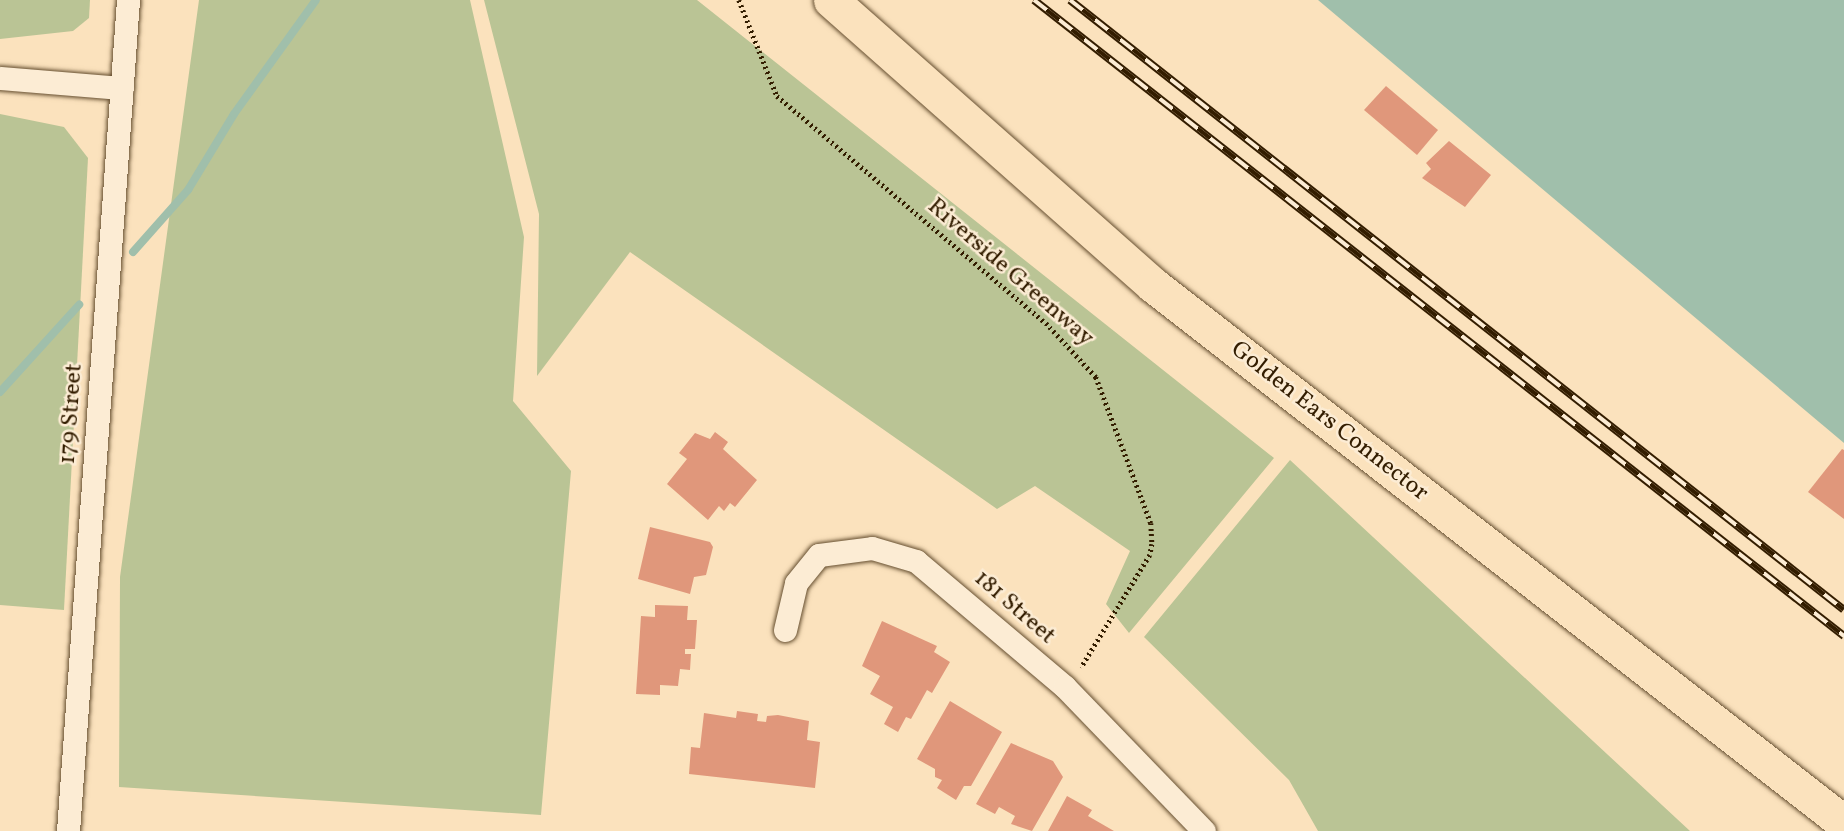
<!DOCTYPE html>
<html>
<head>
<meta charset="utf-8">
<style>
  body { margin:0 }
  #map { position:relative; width:1844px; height:831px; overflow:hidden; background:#fbe2bd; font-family:Vollkorn,serif }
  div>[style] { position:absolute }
  .green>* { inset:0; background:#bac495 }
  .water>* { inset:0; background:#a0bfab }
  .stream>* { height:8px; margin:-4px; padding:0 4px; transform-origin:4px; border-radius:4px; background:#a0bfab }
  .building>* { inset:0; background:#e0977b }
  .path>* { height:4.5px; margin-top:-2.25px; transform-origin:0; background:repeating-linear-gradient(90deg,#331d00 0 2px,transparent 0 5.5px) }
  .roads { filter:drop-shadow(0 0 2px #654e2f) drop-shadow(0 0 2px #654e2f) }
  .street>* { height:23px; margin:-11.5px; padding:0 11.5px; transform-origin:11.5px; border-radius:11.5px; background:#fcecd4 }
  .primary>* { height:35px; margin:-17.5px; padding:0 17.5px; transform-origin:17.5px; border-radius:17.5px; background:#fbe2bd }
  .rail>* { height:8px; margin-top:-4px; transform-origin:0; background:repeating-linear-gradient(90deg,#fcecd4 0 16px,#331d00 0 32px); box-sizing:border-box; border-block:2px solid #331d00 }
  span { translate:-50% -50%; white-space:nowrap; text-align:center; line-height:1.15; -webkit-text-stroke:5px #fcecd4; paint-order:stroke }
  .street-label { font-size:24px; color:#331d00 }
</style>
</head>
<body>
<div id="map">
  <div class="green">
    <div style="clip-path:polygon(0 0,90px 0,89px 18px,73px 31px,0 39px)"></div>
    <div style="clip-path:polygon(199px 0,470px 0,524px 237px,513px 401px,571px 471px,541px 815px,119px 787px,120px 577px)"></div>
    <div style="clip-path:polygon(484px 0,697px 0,1274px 458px,1129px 633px,1106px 604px,1130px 551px,1035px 486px,997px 509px,630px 252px,537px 376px,539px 214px)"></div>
    <div style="clip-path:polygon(0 114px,64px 127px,88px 158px,64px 610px,0 605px)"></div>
    <div style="clip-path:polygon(1290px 460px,1690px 831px,1318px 831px,1289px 780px,1144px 637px)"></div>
  </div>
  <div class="water">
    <div style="clip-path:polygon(1318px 0,1844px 0,1844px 443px)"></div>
  </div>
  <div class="stream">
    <div style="left:133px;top:252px;width:83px;rotate:-48.4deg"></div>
    <div style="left:188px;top:190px;width:89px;rotate:-58.8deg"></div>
    <div style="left:234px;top:114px;width:140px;rotate:-54.3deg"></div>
    <div style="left:0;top:392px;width:118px;rotate:-47.8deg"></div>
  </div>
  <div class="building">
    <div style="clip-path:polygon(1386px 86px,1438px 130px,1417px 155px,1364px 110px)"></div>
    <div style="clip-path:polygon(1449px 141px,1491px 175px,1465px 207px,1422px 178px,1431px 169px,1426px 163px)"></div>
    <div style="clip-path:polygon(715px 432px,728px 442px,723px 449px,757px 480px,735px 507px,730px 503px,724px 511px,719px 506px,708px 520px,667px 484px,687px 459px,679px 453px,695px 433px,710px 439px)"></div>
    <div style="clip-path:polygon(1842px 449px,1844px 450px,1844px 519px,1808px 492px)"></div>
    <div style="clip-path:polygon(650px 527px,710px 542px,713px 547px,706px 575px,694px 577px,690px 594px,638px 579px)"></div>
    <div style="clip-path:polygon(655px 605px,688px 606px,687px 620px,697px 620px,695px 649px,685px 649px,685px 654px,691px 654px,690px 670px,680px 669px,678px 686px,660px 685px,660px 695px,636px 694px,641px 616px,655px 617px)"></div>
    <div style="clip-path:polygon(882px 621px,937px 646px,934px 652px,950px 662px,932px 693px,927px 690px,911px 719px,906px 717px,898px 732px,884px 724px,893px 707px,870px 694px,880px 676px,862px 666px)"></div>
    <div style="clip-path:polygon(950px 701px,1002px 732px,971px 786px,964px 786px,956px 800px,937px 788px,942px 780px,935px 777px,935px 769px,917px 759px)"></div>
    <div style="clip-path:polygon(737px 711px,758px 714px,757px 721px,766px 722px,767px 716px,778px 715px,809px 721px,807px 740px,820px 742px,815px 788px,689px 774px,691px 747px,700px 748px,704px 713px,736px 718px)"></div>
    <div style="clip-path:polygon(1011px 743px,1053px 761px,1063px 777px,1032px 831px,1011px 824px,1015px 816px,999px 807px,995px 814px,976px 804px)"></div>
    <div style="clip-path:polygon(1067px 796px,1092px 810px,1088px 816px,1114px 831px,1048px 831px)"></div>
  </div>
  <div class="path">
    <div style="left:739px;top:0;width:103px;rotate:68.4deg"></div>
    <div style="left:777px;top:96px;width:352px;rotate:40.2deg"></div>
    <div style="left:1046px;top:323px;width:74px;rotate:47.2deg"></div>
    <div style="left:1096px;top:377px;width:156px;rotate:69.4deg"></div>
    <div style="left:1151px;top:523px;width:21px;rotate:87deg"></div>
    <div style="left:1152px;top:544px;width:11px;rotate:100deg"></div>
    <div style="left:1150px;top:555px;width:132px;rotate:121.4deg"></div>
  </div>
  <div class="roads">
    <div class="street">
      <div style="left:0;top:78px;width:122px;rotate:4.7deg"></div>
      <div style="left:785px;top:630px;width:48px;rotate:-76.8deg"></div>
      <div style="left:796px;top:583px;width:36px;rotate:-51deg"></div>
      <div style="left:819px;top:555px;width:53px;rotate:-7.5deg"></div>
      <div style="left:872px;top:548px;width:46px;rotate:16.5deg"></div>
      <div style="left:916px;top:561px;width:195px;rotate:40.2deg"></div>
      <div style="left:1065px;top:687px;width:200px;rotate:46deg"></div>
      <div style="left:68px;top:831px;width:833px;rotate:-85.87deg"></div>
    </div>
    <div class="primary">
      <div style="left:831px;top:0;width:430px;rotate:41.5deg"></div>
      <div style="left:1153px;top:285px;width:876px;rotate:37.9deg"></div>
    </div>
  </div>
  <div class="rail">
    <div style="left:1034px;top:0;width:1030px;rotate:38.14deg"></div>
    <div style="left:1070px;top:0;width:985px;rotate:38.24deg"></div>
  </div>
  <div class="street-label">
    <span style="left:1010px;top:273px;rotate:41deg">Riverside Greenway</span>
    <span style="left:72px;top:414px;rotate:-86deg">179 Street</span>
    <span style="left:1329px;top:422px;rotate:38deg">Golden Ears Connector</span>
    <span style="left:1014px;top:608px;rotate:41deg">181 Street</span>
  </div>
</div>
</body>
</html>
